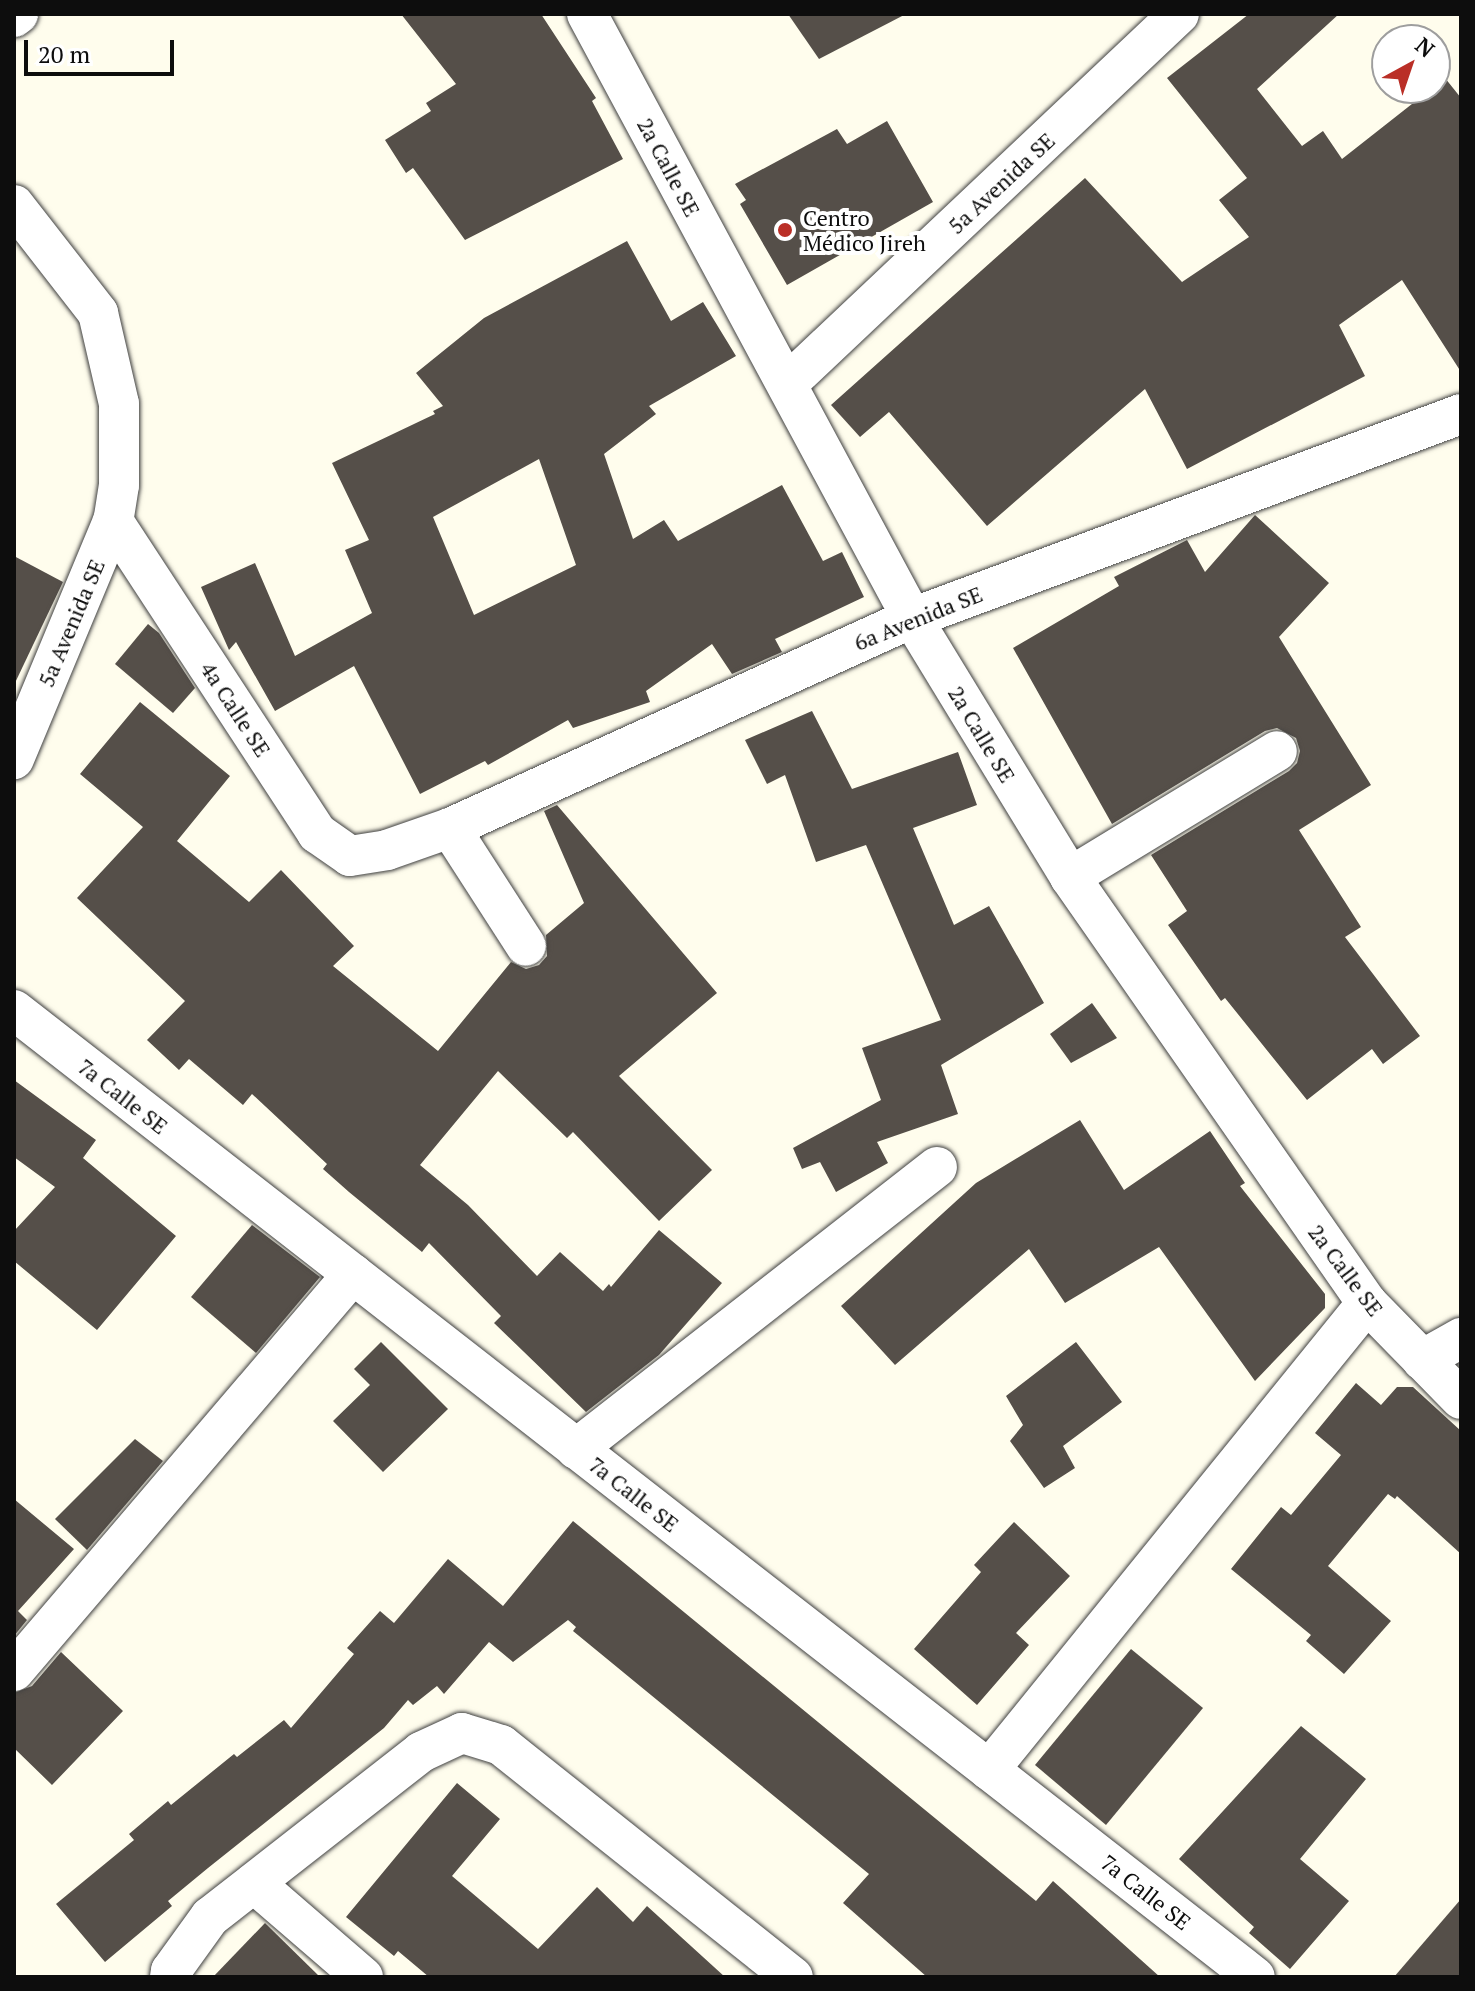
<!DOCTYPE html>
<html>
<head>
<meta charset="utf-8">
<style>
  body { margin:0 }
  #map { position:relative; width:1475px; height:1991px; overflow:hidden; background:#fffded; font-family:"PT Serif",serif }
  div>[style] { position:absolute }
  .building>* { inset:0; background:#554f49 }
  .roads { filter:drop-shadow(0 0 2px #404040) drop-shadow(0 0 2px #404040) }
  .street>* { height:40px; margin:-20px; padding:0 20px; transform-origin:20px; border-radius:20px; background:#fff }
  .dots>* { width:22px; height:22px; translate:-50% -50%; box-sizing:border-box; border:4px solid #fff; border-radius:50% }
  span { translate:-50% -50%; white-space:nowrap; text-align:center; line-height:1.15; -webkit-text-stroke:8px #fff; paint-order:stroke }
  .street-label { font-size:22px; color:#0d0d0d }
  .poi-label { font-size:22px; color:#0d0d0d }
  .left { translate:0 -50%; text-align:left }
  .frame { position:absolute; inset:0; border:16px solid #0d0d0d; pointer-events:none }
  .north { position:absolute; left:1371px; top:24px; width:80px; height:80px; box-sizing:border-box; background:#fff; border:2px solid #9e9e9e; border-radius:50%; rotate:40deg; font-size:22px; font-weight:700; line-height:32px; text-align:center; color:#0d0d0d }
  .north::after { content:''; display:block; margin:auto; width:28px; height:36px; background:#ba2f27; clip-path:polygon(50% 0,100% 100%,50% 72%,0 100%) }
  .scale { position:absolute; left:24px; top:40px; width:150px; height:36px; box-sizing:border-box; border:4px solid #0d0d0d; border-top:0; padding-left:10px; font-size:24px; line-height:28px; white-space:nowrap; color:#0d0d0d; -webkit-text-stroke:6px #fff; paint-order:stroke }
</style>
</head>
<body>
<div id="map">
  <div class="building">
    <div style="clip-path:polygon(401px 14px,541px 14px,596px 98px,592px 101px,623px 159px,465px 240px,413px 168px,406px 173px,385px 140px,431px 111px,426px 103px,456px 84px)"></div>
    <div style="clip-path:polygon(788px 14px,906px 14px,819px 59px)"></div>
    <div style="clip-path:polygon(1249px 14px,1339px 14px,1257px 89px,1302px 146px,1323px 131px,1342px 159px,1445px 78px,1461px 98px,1461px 372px,1402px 280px,1339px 325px,1365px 376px,1187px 469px,1145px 389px,987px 526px,889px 412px,860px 437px,831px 405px,1085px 178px,1182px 282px,1249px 237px,1219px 200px,1247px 178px,1167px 78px)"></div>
    <div style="clip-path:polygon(887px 121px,933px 202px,787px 285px,740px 204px,746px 200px,735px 184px,837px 129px,847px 144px)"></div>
    <div style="clip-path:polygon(evenodd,627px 241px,671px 321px,703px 302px,736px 356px,649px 406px,656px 414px,604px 454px,633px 539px,664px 520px,678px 541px,782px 485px,823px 561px,842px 552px,864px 597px,775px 639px,782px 652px,732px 674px,712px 644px,646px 691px,650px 702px,573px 728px,568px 720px,488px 765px,485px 761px,420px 794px,354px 666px,275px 711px,236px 642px,229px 650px,201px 587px,255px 563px,295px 656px,372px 613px,345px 550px,369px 540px,332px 463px,435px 414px,433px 411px,443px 406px,416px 373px,484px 318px,627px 241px,539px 459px,576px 565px,474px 615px,433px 517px,539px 459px)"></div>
    <div style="clip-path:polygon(1255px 515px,1329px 583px,1279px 637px,1371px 785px,1299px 830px,1361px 927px,1345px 937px,1420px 1036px,1383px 1064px,1372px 1049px,1307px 1100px,1225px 998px,1221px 1001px,1168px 925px,1187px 911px,1151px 855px,1289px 771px,1297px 763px,1300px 751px,1296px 738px,1277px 728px,1265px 731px,1112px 824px,1013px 648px,1119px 586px,1114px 577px,1187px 540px,1205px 572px)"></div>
    <div style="clip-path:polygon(14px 556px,63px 582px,14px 685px)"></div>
    <div style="clip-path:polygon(148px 624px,159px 633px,195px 688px,173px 713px,115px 664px)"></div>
    <div style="clip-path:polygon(140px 702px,230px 776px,177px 841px,249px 902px,281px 870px,354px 946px,333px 966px,438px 1051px,511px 962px,526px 969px,539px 965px,547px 956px,546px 935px,584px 903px,544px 811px,557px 805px,717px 993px,619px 1076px,712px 1170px,659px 1221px,573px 1132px,567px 1138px,498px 1071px,420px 1165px,468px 1205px,537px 1276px,560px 1252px,603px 1291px,609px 1284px,611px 1287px,659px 1230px,722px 1283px,659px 1355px,586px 1412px,494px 1323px,501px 1316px,429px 1243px,422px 1252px,349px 1192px,323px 1169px,327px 1164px,252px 1094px,243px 1105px,189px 1059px,179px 1070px,147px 1040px,185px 1001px,77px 898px,143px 827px,80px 774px)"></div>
    <div style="clip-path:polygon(812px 711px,852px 789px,958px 752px,977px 805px,913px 828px,954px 925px,989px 906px,1044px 1003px,941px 1065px,958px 1114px,877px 1142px,888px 1163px,836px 1192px,820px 1162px,802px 1169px,793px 1148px,881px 1100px,862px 1048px,941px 1020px,866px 845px,816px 862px,785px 775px,767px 784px,745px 740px)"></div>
    <div style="clip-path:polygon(1092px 1003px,1117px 1038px,1071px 1063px,1050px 1034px)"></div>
    <div style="clip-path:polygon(14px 1080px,96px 1140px,83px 1158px,176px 1236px,97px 1330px,14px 1261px,14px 1231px,55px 1187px,14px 1157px)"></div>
    <div style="clip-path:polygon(1080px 1120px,1124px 1190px,1210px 1131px,1245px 1183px,1240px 1186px,1325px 1294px,1325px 1308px,1255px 1381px,1159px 1247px,1065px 1303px,1029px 1249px,895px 1365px,841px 1306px,976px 1183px)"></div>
    <div style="clip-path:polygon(252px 1225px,320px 1277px,256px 1353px,191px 1297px)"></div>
    <div style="clip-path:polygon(381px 1342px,448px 1409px,383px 1472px,333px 1421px,370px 1385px,354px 1369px)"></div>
    <div style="clip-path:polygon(1076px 1342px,1122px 1402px,1063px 1446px,1075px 1468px,1044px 1488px,1010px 1441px,1023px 1425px,1006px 1396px)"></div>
    <div style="clip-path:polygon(1356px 1383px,1381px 1405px,1397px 1387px,1413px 1387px,1461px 1431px,1461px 1554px,1397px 1496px,1395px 1499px,1388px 1494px,1328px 1566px,1391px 1621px,1344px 1674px,1306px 1641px,1311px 1635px,1231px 1569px,1281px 1507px,1291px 1515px,1341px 1455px,1315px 1433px)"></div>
    <div style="clip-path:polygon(135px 1439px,163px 1461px,87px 1550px,55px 1519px)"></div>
    <div style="clip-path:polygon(14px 1499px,74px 1549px,18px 1611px,27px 1620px,14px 1636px)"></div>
    <div style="clip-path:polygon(573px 1521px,1036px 1901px,1053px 1881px,1160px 1977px,927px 1977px,843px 1903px,869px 1874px,573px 1631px,576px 1627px,568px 1620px,513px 1662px,489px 1642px,444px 1694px,437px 1686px,413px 1705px,408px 1700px,384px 1728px,208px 1868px,168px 1901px,172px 1906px,105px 1962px,56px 1904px,134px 1840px,129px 1834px,168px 1801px,171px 1805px,234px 1754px,237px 1757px,284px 1720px,291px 1728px,354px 1654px,347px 1648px,380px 1611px,394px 1623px,448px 1559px,503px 1606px)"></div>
    <div style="clip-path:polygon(1014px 1522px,1070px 1576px,1016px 1633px,1029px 1645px,977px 1705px,914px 1649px,981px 1572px,974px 1565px)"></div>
    <div style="clip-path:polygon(1131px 1649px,1203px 1708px,1106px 1825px,1035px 1765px)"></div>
    <div style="clip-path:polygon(61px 1652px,123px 1711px,52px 1785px,14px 1748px,14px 1693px,32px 1686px)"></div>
    <div style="clip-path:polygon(1301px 1726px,1366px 1779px,1300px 1859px,1349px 1901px,1290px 1969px,1249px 1933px,1254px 1927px,1179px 1859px)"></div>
    <div style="clip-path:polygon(457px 1783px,500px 1819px,452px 1876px,538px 1949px,597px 1887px,633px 1922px,647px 1906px,725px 1977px,429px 1977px,398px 1951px,394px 1956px,346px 1917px)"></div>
    <div style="clip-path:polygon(1461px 1899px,1461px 1977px,1394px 1977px)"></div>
    <div style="clip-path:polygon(265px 1923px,320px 1977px,213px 1977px)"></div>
  </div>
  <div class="roads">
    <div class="street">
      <div style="left:587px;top:14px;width:686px;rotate:61.72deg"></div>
      <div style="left:912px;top:618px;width:303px;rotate:58.6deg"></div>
      <div style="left:1070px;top:877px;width:519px;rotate:55.12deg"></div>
      <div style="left:1367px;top:1303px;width:134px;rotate:45.6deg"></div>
      <div style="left:14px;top:17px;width:5px;rotate:-37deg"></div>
      <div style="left:14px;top:205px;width:137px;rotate:52.1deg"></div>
      <div style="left:98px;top:313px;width:93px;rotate:77deg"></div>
      <div style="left:119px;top:404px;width:81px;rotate:90deg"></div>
      <div style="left:119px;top:485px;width:36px;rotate:99deg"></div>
      <div style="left:113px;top:521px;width:258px;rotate:112.6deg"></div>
      <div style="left:787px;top:384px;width:539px;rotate:-43.35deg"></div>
      <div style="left:113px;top:521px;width:373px;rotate:56.8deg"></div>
      <div style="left:317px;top:833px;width:40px;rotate:34.9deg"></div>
      <div style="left:350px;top:856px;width:37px;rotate:-9deg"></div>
      <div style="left:387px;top:850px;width:67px;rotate:-19.2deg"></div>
      <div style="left:450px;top:828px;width:507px;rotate:-24.44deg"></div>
      <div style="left:912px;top:618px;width:586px;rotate:-20.38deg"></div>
      <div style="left:450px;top:828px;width:140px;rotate:57.2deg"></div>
      <div style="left:1070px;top:877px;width:242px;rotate:-31.3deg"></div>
      <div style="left:14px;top:1010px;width:1573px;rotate:37.93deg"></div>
      <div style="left:1422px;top:1360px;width:45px;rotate:-29.4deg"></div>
      <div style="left:576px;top:1449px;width:458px;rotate:-38deg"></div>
      <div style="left:14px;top:1671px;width:522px;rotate:-49.51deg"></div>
      <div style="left:989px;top:1770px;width:601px;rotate:-51.01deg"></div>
      <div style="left:254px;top:1883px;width:144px;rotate:40.8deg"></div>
      <div style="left:170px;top:1977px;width:6px;rotate:-81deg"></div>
      <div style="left:171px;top:1971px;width:67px;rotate:-54.2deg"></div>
      <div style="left:210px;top:1917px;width:268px;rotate:-38deg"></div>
      <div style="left:421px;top:1752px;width:45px;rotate:-24.9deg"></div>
      <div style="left:462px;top:1733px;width:41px;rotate:17.1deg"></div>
      <div style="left:501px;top:1745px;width:373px;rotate:38.5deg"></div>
    </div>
  </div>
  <div class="dots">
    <div style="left:785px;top:230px;background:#ba2f27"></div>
  </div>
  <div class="street-label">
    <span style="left:669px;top:167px;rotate:62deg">2a Calle SE</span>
    <span style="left:1001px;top:183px;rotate:-43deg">5a Avenida SE</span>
    <span style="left:918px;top:618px;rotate:-22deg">6a Avenida SE</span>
    <span style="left:71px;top:623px;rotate:-67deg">5a Avenida SE</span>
    <span style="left:236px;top:709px;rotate:57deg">4a Calle SE</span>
    <span style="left:982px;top:734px;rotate:59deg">2a Calle SE</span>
    <span style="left:123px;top:1096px;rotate:38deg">7a Calle SE</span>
    <span style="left:1346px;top:1270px;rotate:53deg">2a Calle SE</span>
    <span style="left:634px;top:1494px;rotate:38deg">7a Calle SE</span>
    <span style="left:1146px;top:1892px;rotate:38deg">7a Calle SE</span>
  </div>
  <div class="poi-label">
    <span class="left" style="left:803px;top:230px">Centro<br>Médico Jireh</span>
  </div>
  <div class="frame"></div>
  <div class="north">N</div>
  <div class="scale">20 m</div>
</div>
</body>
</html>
